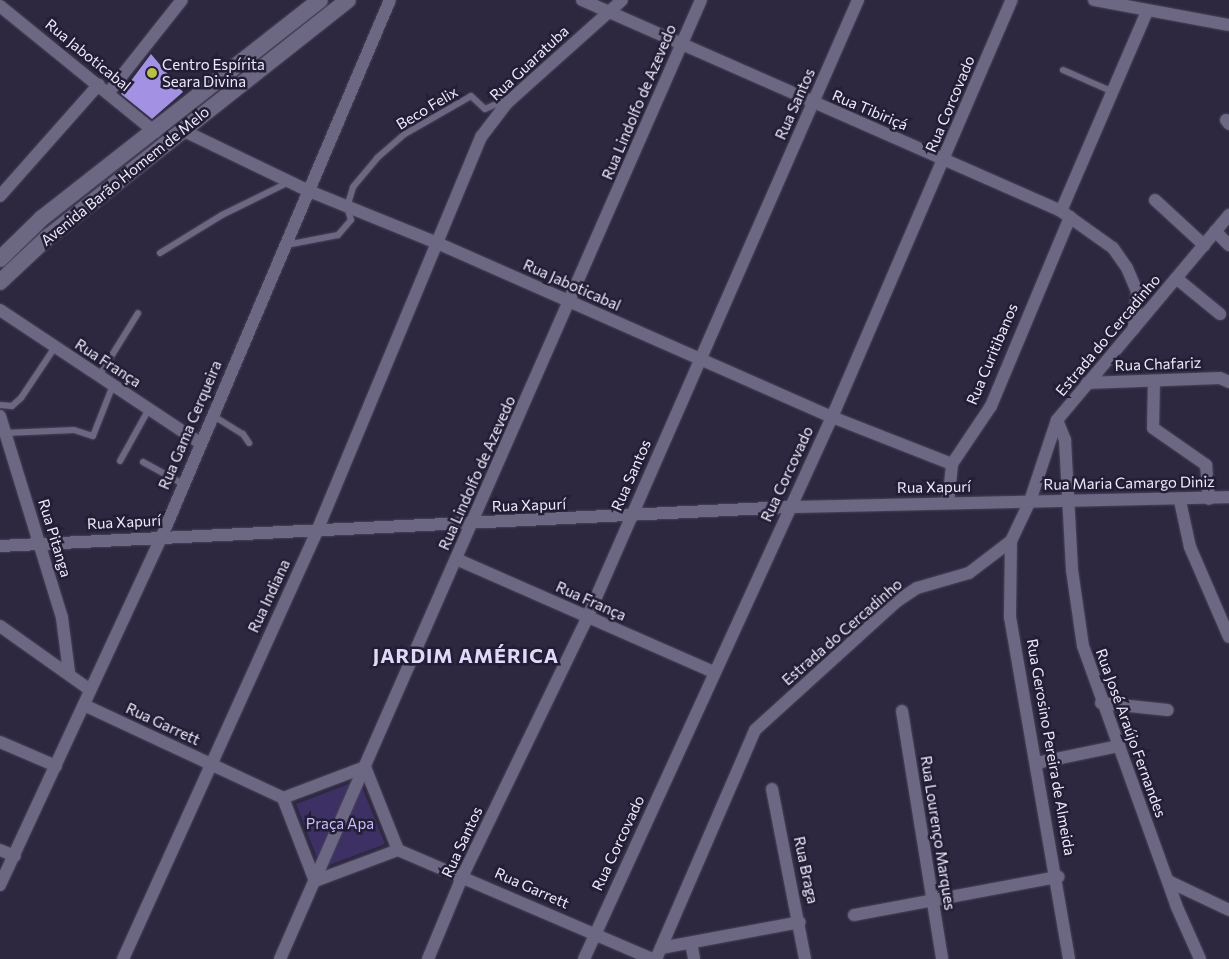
<!DOCTYPE html>
<html>
<head>
<meta charset="utf-8">
<style>
  body { margin:0 }
  #map { position:relative; width:1229px; height:959px; overflow:hidden; background:#2d2840; font-family:Commissioner,sans-serif }
  div>[style] { position:absolute }
  .green>* { inset:0; background:#3d3064 }
  .building>* { inset:0; background:#a392e4 }
  .roads { filter:drop-shadow(0 0 1px #494459) drop-shadow(0 0 1px #494459) }
  .service>* { height:6px; margin:-3px; padding:0 3px; transform-origin:3px; border-radius:3px; background:#6c6782 }
  .minor>* { height:12px; margin:-6px; padding:0 6px; transform-origin:6px; border-radius:6px; background:#6c6782 }
  .secondary>* { height:16px; margin:-8px; padding:0 8px; transform-origin:8px; border-radius:8px; background:#6c6782 }
  .dots>* { width:14px; height:14px; translate:-50% -50%; box-sizing:border-box; border:2px solid #231e35; border-radius:50% }
  span { translate:-50% -50%; white-space:nowrap; text-align:center; line-height:1.15; -webkit-text-stroke:5px #231e35; paint-order:stroke }
  .street-label { font-size:15px; color:#edeafa }
  .poi-label { font-size:15px; color:#edeafa }
  .left { translate:0 -50%; text-align:left }
  .park-label { font-size:15px; color:#c9bdfd }
  .district-label { font-size:20px; color:#dfdaf9; font-weight:700; letter-spacing:1px }
</style>
</head>
<body>
<div id="map">
  <div class="green">
    <div style="clip-path:polygon(359px 780px,385px 844px,321px 868px,296px 804px)"></div>
  </div>
  <div class="building">
    <div style="clip-path:polygon(151px 54px,183px 92px,152px 119px,121px 94px)"></div>
  </div>
  <div class="roads">
    <div class="service">
      <div style="left:1063px;top:70px;width:55px;rotate:23.7deg"></div>
      <div style="left:286px;top:245px;width:53px;rotate:-10.9deg"></div>
      <div style="left:338px;top:235px;width:20px;rotate:-49deg"></div>
      <div style="left:351px;top:220px;width:14px;rotate:-107deg"></div>
      <div style="left:347px;top:207px;width:21px;rotate:-73deg"></div>
      <div style="left:353px;top:187px;width:38px;rotate:-50deg"></div>
      <div style="left:377px;top:158px;width:37px;rotate:-41deg"></div>
      <div style="left:405px;top:134px;width:76px;rotate:-29.9deg"></div>
      <div style="left:471px;top:96px;width:19px;rotate:43deg"></div>
      <div style="left:485px;top:109px;width:22px;rotate:-24deg"></div>
      <div style="left:160px;top:253px;width:73px;rotate:-31.5deg"></div>
      <div style="left:222px;top:215px;width:75px;rotate:-26.2deg"></div>
      <div style="left:99px;top:376px;width:74px;rotate:-58.2deg"></div>
      <div style="left:0;top:405px;width:12px;rotate:5deg"></div>
      <div style="left:12px;top:406px;width:12px;rotate:-42deg"></div>
      <div style="left:21px;top:398px;width:61px;rotate:-56.3deg"></div>
      <div style="left:212px;top:415px;width:36px;rotate:32deg"></div>
      <div style="left:243px;top:434px;width:11px;rotate:56deg"></div>
      <div style="left:5px;top:433px;width:69px;rotate:-2.5deg"></div>
      <div style="left:74px;top:430px;width:20px;rotate:18deg"></div>
      <div style="left:93px;top:436px;width:55px;rotate:-68.6deg"></div>
      <div style="left:120px;top:461px;width:60px;rotate:-60.9deg"></div>
      <div style="left:143px;top:462px;width:46px;rotate:28.8deg"></div>
    </div>
    <div class="minor">
      <div style="left:582px;top:0;width:523px;rotate:23.77deg"></div>
      <div style="left:1061px;top:211px;width:64px;rotate:35.4deg"></div>
      <div style="left:1113px;top:248px;width:24px;rotate:55deg"></div>
      <div style="left:1127px;top:268px;width:26px;rotate:67deg"></div>
      <div style="left:1137px;top:292px;width:37px;rotate:95deg"></div>
      <div style="left:1094px;top:0;width:137px;rotate:10.5deg"></div>
      <div style="left:0;top:6px;width:200px;rotate:39.1deg"></div>
      <div style="left:109px;top:92px;width:117px;rotate:-51.6deg"></div>
      <div style="left:1226px;top:120px;width:5px;rotate:53deg"></div>
      <div style="left:182px;top:130px;width:141px;rotate:25.7deg"></div>
      <div style="left:309px;top:191px;width:138px;rotate:22.1deg"></div>
      <div style="left:437px;top:243px;width:432px;rotate:23.8deg"></div>
      <div style="left:832px;top:417px;width:129px;rotate:21.4deg"></div>
      <div style="left:0;top:196px;width:149px;rotate:-48.5deg"></div>
      <div style="left:1155px;top:200px;width:67px;rotate:42.6deg"></div>
      <div style="left:1061px;top:211px;width:218px;rotate:-66.7deg"></div>
      <div style="left:1215px;top:231px;width:20px;rotate:45deg"></div>
      <div style="left:1176px;top:278px;width:57px;rotate:39.3deg"></div>
      <div style="left:0;top:310px;width:239px;rotate:33.6deg"></div>
      <div style="left:1154px;top:381px;width:47px;rotate:91.2deg"></div>
      <div style="left:1153px;top:428px;width:65px;rotate:34.9deg"></div>
      <div style="left:1206px;top:465px;width:34px;rotate:85deg"></div>
      <div style="left:1087px;top:383px;width:133px;rotate:-2.2deg"></div>
      <div style="left:1220px;top:378px;width:10px;rotate:24deg"></div>
      <div style="left:0;top:416px;width:211px;rotate:72.9deg"></div>
      <div style="left:62px;top:618px;width:54px;rotate:82.6deg"></div>
      <div style="left:1057px;top:420px;width:22px;rotate:68deg"></div>
      <div style="left:1065px;top:440px;width:130px;rotate:86.9deg"></div>
      <div style="left:1072px;top:570px;width:77px;rotate:81.8deg"></div>
      <div style="left:1083px;top:646px;width:275px;rotate:70.2deg"></div>
      <div style="left:1176px;top:905px;width:59px;rotate:66deg"></div>
      <div style="left:1180px;top:501px;width:47px;rotate:77.7deg"></div>
      <div style="left:1190px;top:547px;width:98px;rotate:66.6deg"></div>
      <div style="left:948px;top:503px;width:39px;rotate:-84deg"></div>
      <div style="left:952px;top:464px;width:70px;rotate:-56.1deg"></div>
      <div style="left:991px;top:406px;width:205px;rotate:-67.3deg"></div>
      <div style="left:1011px;top:541px;width:76px;rotate:90.8deg"></div>
      <div style="left:1010px;top:617px;width:347px;rotate:80.2deg"></div>
      <div style="left:0;top:546px;width:791px;rotate:-2.83deg"></div>
      <div style="left:790px;top:507px;width:439px;rotate:-1.3deg"></div>
      <div style="left:456px;top:559px;width:282px;rotate:23.7deg"></div>
      <div style="left:0;top:626px;width:110px;rotate:35.4deg"></div>
      <div style="left:1101px;top:703px;width:67px;rotate:6deg"></div>
      <div style="left:84px;top:705px;width:220px;rotate:25deg"></div>
      <div style="left:902px;top:711px;width:251px;rotate:80.8deg"></div>
      <div style="left:0;top:742px;width:61px;rotate:23.2deg"></div>
      <div style="left:1037px;top:763px;width:84px;rotate:-11.7deg"></div>
      <div style="left:365px;top:767px;width:89px;rotate:68.3deg"></div>
      <div style="left:398px;top:850px;width:89px;rotate:159.5deg"></div>
      <div style="left:315px;top:881px;width:89px;rotate:-111.1deg"></div>
      <div style="left:283px;top:798px;width:88px;rotate:-20.7deg"></div>
      <div style="left:772px;top:789px;width:173px;rotate:79deg"></div>
      <div style="left:0;top:850px;width:16px;rotate:22deg"></div>
      <div style="left:398px;top:850px;width:276px;rotate:23.2deg"></div>
      <div style="left:1168px;top:881px;width:68px;rotate:25.4deg"></div>
      <div style="left:0;top:885px;width:385px;rotate:-65.1deg"></div>
      <div style="left:162px;top:536px;width:582px;rotate:-66.96deg"></div>
      <div style="left:854px;top:915px;width:208px;rotate:-10.6deg"></div>
      <div style="left:691px;top:943px;width:16px;rotate:79deg"></div>
      <div style="left:661px;top:948px;width:141px;rotate:-10.6deg"></div>
      <div style="left:123px;top:959px;width:470px;rotate:-65.6deg"></div>
      <div style="left:317px;top:531px;width:427px;rotate:-67.4deg"></div>
      <div style="left:481px;top:137px;width:43px;rotate:-52.6deg"></div>
      <div style="left:507px;top:103px;width:154px;rotate:-41.8deg"></div>
      <div style="left:280px;top:959px;width:1047px;rotate:-66.3deg"></div>
      <div style="left:428px;top:959px;width:91px;rotate:-67.4deg"></div>
      <div style="left:463px;top:875px;width:285px;rotate:-64.2deg"></div>
      <div style="left:587px;top:618px;width:675px;rotate:-66.32deg"></div>
      <div style="left:584px;top:959px;width:596px;rotate:-65.41deg"></div>
      <div style="left:832px;top:417px;width:454px;rotate:-66.7deg"></div>
      <div style="left:656px;top:959px;width:249px;rotate:-66.6deg"></div>
      <div style="left:755px;top:730px;width:190px;rotate:-42.2deg"></div>
      <div style="left:896px;top:602px;width:25px;rotate:-34deg"></div>
      <div style="left:917px;top:588px;width:54px;rotate:-16.1deg"></div>
      <div style="left:969px;top:573px;width:53px;rotate:-37.3deg"></div>
      <div style="left:1011px;top:541px;width:44px;rotate:-64.6deg"></div>
      <div style="left:1030px;top:501px;width:85px;rotate:-71.6deg"></div>
      <div style="left:1057px;top:420px;width:268px;rotate:-50deg"></div>
    </div>
    <div class="secondary">
      <div style="left:0;top:259px;width:59px;rotate:-44.3deg"></div>
      <div style="left:42px;top:218px;width:353px;rotate:-38.1deg"></div>
      <div style="left:0;top:282px;width:66px;rotate:-43.2deg"></div>
      <div style="left:48px;top:237px;width:382px;rotate:-38.3deg"></div>
    </div>
  </div>
  <div class="dots">
    <div style="left:152px;top:73px;background:#b9c046"></div>
  </div>
  <div class="street-label">
    <span style="left:88px;top:55px;rotate:39deg">Rua Jaboticabal</span>
    <span style="left:529px;top:63px;rotate:-43deg">Rua Guaratuba</span>
    <span style="left:639px;top:102px;rotate:-67deg">Rua Lindolfo de Azevedo</span>
    <span style="left:795px;top:104px;rotate:-66deg">Rua Santos</span>
    <span style="left:950px;top:104px;rotate:-67deg">Rua Corcovado</span>
    <span style="left:427px;top:108px;rotate:-31deg">Beco Felix</span>
    <span style="left:870px;top:110px;rotate:23deg">Rua Tibiriçá</span>
    <span style="left:125px;top:176px;rotate:-39deg">Avenida Barão Homem de Melo</span>
    <span style="left:572px;top:285px;rotate:24deg">Rua Jaboticabal</span>
    <span style="left:1108px;top:335px;rotate:-50deg">Estrada do Cercadinho</span>
    <span style="left:992px;top:354px;rotate:-67deg">Rua Curitibanos</span>
    <span style="left:108px;top:363px;rotate:33deg">Rua França</span>
    <span style="left:1158px;top:364px;rotate:-2deg">Rua Chafariz</span>
    <span style="left:190px;top:425px;rotate:-67deg">Rua Gama Cerqueira</span>
    <span style="left:477px;top:473px;rotate:-66deg">Rua Lindolfo de Azevedo</span>
    <span style="left:787px;top:474px;rotate:-65deg">Rua Corcovado</span>
    <span style="left:631px;top:475px;rotate:-66deg">Rua Santos</span>
    <span style="left:1129px;top:483px;rotate:-1deg">Rua Maria Camargo Diniz</span>
    <span style="left:934px;top:487px;rotate:-1deg">Rua Xapurí</span>
    <span style="left:529px;top:505px;rotate:-2deg">Rua Xapurí</span>
    <span style="left:124px;top:522px;rotate:-3deg">Rua Xapurí</span>
    <span style="left:55px;top:538px;rotate:73deg">Rua Pitanga</span>
    <span style="left:269px;top:596px;rotate:-65deg">Rua Indiana</span>
    <span style="left:591px;top:601px;rotate:24deg">Rua França</span>
    <span style="left:842px;top:632px;rotate:-41deg">Estrada do Cercadinho</span>
    <span style="left:163px;top:724px;rotate:25deg">Rua Garrett</span>
    <span style="left:1131px;top:733px;rotate:70deg">Rua José Araújo Fernandes</span>
    <span style="left:1051px;top:747px;rotate:80deg">Rua Gerosino Pereira de Almeida</span>
    <span style="left:938px;top:833px;rotate:81deg">Rua Lourenço Marques</span>
    <span style="left:462px;top:842px;rotate:-65deg">Rua Santos</span>
    <span style="left:618px;top:843px;rotate:-65deg">Rua Corcovado</span>
    <span style="left:806px;top:870px;rotate:78deg">Rua Braga</span>
    <span style="left:532px;top:888px;rotate:24deg">Rua Garrett</span>
  </div>
  <div class="poi-label">
    <span class="left" style="left:162px;top:73px">Centro Espírita<br>Seara Divina</span>
  </div>
  <div class="park-label">
    <span style="left:340px;top:824px">Praça Apa</span>
  </div>
  <div class="district-label">
    <span style="left:466px;top:655px">JARDIM AMÉRICA</span>
  </div>
</div>
</body>
</html>
